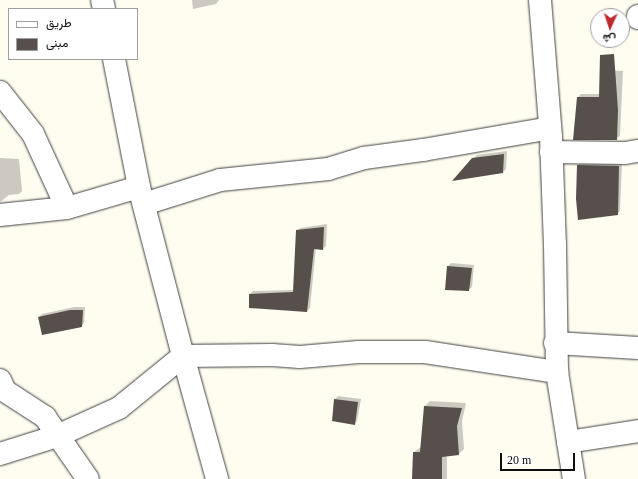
<!DOCTYPE html>
<html>
<head>
<meta charset="utf-8">
<style>
  body { margin:0 }
  #map { position:relative; width:638px; height:479px; overflow:hidden; background:#fffcf0; font-family:"Times New Roman",Vazirmatn,serif }
  div>[style] { position:absolute }
  .shadow>* { inset:0; background:#0003 }
  .building>* { inset:0; background:#574f4b }
  .roads { filter:drop-shadow(0 0 1px #414141) drop-shadow(0 0 1px #414141) }
  .minor>* { height:22px; margin:-11px; padding:0 11px; transform-origin:11px; border-radius:11px; background:#fff }
  span { translate:-50% -50%; white-space:nowrap; text-align:center; line-height:1.15; -webkit-text-stroke:4px #fff; paint-order:stroke }
  .legend { position:absolute; left:8px; top:8px; width:130px; height:52px; box-sizing:border-box; background:#fff; border:1px solid #9f9f9f; margin:0; padding:5px 7px; list-style:none; font-size:12px; color:#0e0e0e }
  .legend li { display:flex; align-items:center; gap:8px; height:20px }
  .legend b { width:20px; border:1px solid #9f9f9f }
  .north { position:absolute; left:590px; top:8px; width:40px; height:40px; box-sizing:border-box; background:#fff; border:1px solid #9f9f9f; border-radius:50%; rotate:183deg; font-size:11px; font-weight:700; line-height:16px; text-align:center; color:#0e0e0e }
  .north::after { content:''; display:block; margin:auto; width:14px; height:18px; background:#bd272e; clip-path:polygon(50% 0,100% 100%,50% 72%,0 100%) }
  .scale { position:absolute; left:500px; top:453px; width:75px; height:18px; box-sizing:border-box; border:2px solid #0e0e0e; border-top:0; padding-left:5px; font-size:12px; line-height:14px; white-space:nowrap; color:#0e0e0e; -webkit-text-stroke:3px #fff; paint-order:stroke }
</style>
</head>
<body>
<div id="map">
  <div class="shadow">
    <div style="clip-path:polygon(192px 0,219px 0,216px 4px,193px 9px)"></div>
    <div style="clip-path:polygon(604px 70px,623px 71px,620px 136px,616px 139px,578px 97px,581px 94px,600px 94px)"></div>
    <div style="clip-path:polygon(507px 151px,506px 169px,503px 172px,473px 159px,477px 155px)"></div>
    <div style="clip-path:polygon(0 158px,19px 159px,22px 191px,19px 194px,9px 195px,0 202px)"></div>
    <div style="clip-path:polygon(582px 162px,622px 163px,620px 211px,617px 214px,578px 165px)"></div>
    <div style="clip-path:polygon(327px 224px,326px 246px,323px 249px,316px 248px,310px 308px,307px 311px,250px 294px,253px 291px,294px 290px,297px 231px,300px 228px)"></div>
    <div style="clip-path:polygon(451px 263px,474px 265px,472px 287px,468px 290px,448px 266px)"></div>
    <div style="clip-path:polygon(74px 307px,85px 307px,84px 323px,81px 326px,39px 317px,42px 314px)"></div>
    <div style="clip-path:polygon(338px 396px,361px 399px,357px 421px,354px 424px,335px 399px)"></div>
    <div style="clip-path:polygon(430px 401px,466px 403px,462px 421px,464px 449px,459px 454px,447px 456px,447px 479px,413px 479px,414px 452px,421px 447px,425px 406px)"></div>
  </div>
  <div class="building">
    <div style="clip-path:polygon(614px 54px,618px 110px,617px 140px,573px 140px,577px 97px,599px 97px,600px 55px)"></div>
    <div style="clip-path:polygon(504px 154px,503px 173px,452px 181px,472px 158px)"></div>
    <div style="clip-path:polygon(577px 165px,619px 166px,618px 215px,578px 220px,576px 199px)"></div>
    <div style="clip-path:polygon(324px 227px,323px 250px,314px 249px,307px 312px,249px 308px,249px 294px,293px 292px,296px 230px)"></div>
    <div style="clip-path:polygon(447px 266px,472px 268px,469px 291px,445px 290px)"></div>
    <div style="clip-path:polygon(70px 310px,83px 310px,82px 327px,42px 335px,38px 317px)"></div>
    <div style="clip-path:polygon(334px 399px,358px 402px,355px 425px,332px 421px)"></div>
    <div style="clip-path:polygon(424px 406px,462px 408px,457px 426px,459px 455px,442px 457px,442px 479px,412px 479px,413px 452px,420px 452px)"></div>
  </div>
  <div class="roads">
    <div class="minor">
      <div style="left:102px;top:0;width:9px;rotate:77deg"></div>
      <div style="left:540px;top:0;width:137px;rotate:85.4deg"></div>
      <div style="left:551px;top:137px;width:107px;rotate:87.9deg"></div>
      <div style="left:555px;top:244px;width:128px;rotate:89.1deg"></div>
      <div style="left:557px;top:372px;width:108px;rotate:81deg"></div>
      <div style="left:638px;top:16px;width:2px;rotate:90deg"></div>
      <div style="left:114px;top:59px;width:130px;rotate:78.9deg"></div>
      <div style="left:139px;top:187px;width:175px;rotate:75.4deg"></div>
      <div style="left:183px;top:356px;width:128px;rotate:74.5deg"></div>
      <div style="left:0;top:92px;width:53px;rotate:51.8deg"></div>
      <div style="left:33px;top:134px;width:81px;rotate:65.3deg"></div>
      <div style="left:551px;top:152px;width:74px;rotate:0.8deg"></div>
      <div style="left:625px;top:153px;width:13px;rotate:-9deg"></div>
      <div style="left:144px;top:204px;width:80px;rotate:-17.5deg"></div>
      <div style="left:220px;top:180px;width:109px;rotate:-5.8deg"></div>
      <div style="left:328px;top:169px;width:38px;rotate:-17deg"></div>
      <div style="left:364px;top:158px;width:60px;rotate:-7.7deg"></div>
      <div style="left:423px;top:150px;width:129px;rotate:-9.8deg"></div>
      <div style="left:0;top:215px;width:67px;rotate:-6deg"></div>
      <div style="left:67px;top:208px;width:75px;rotate:-16.3deg"></div>
      <div style="left:555px;top:343px;width:83px;rotate:3.4deg"></div>
      <div style="left:0;top:380px;width:12px;rotate:66deg"></div>
      <div style="left:5px;top:391px;width:48px;rotate:33deg"></div>
      <div style="left:45px;top:417px;width:75px;rotate:55.3deg"></div>
      <div style="left:568px;top:442px;width:71px;rotate:-8.9deg"></div>
      <div style="left:0;top:454px;width:60px;rotate:-17.5deg"></div>
      <div style="left:57px;top:436px;width:68px;rotate:-24.3deg"></div>
      <div style="left:119px;top:408px;width:82px;rotate:-39.1deg"></div>
      <div style="left:183px;top:356px;width:89px;rotate:-0.6deg"></div>
      <div style="left:272px;top:355px;width:28px;rotate:4deg"></div>
      <div style="left:300px;top:357px;width:59px;rotate:-4.8deg"></div>
      <div style="left:359px;top:352px;width:66px"></div>
      <div style="left:425px;top:352px;width:134px;rotate:8.6deg"></div>
    </div>
  </div>
  <ul class="legend">
  <li><b style="height:5px;background:#fff"></b>طريق</li>
  <li><b style="height:11px;background:#574f4b"></b>مبنى</li>
  </ul>
  <div class="north">ش</div>
  <div class="scale">20 m</div>
</div>
</body>
</html>
